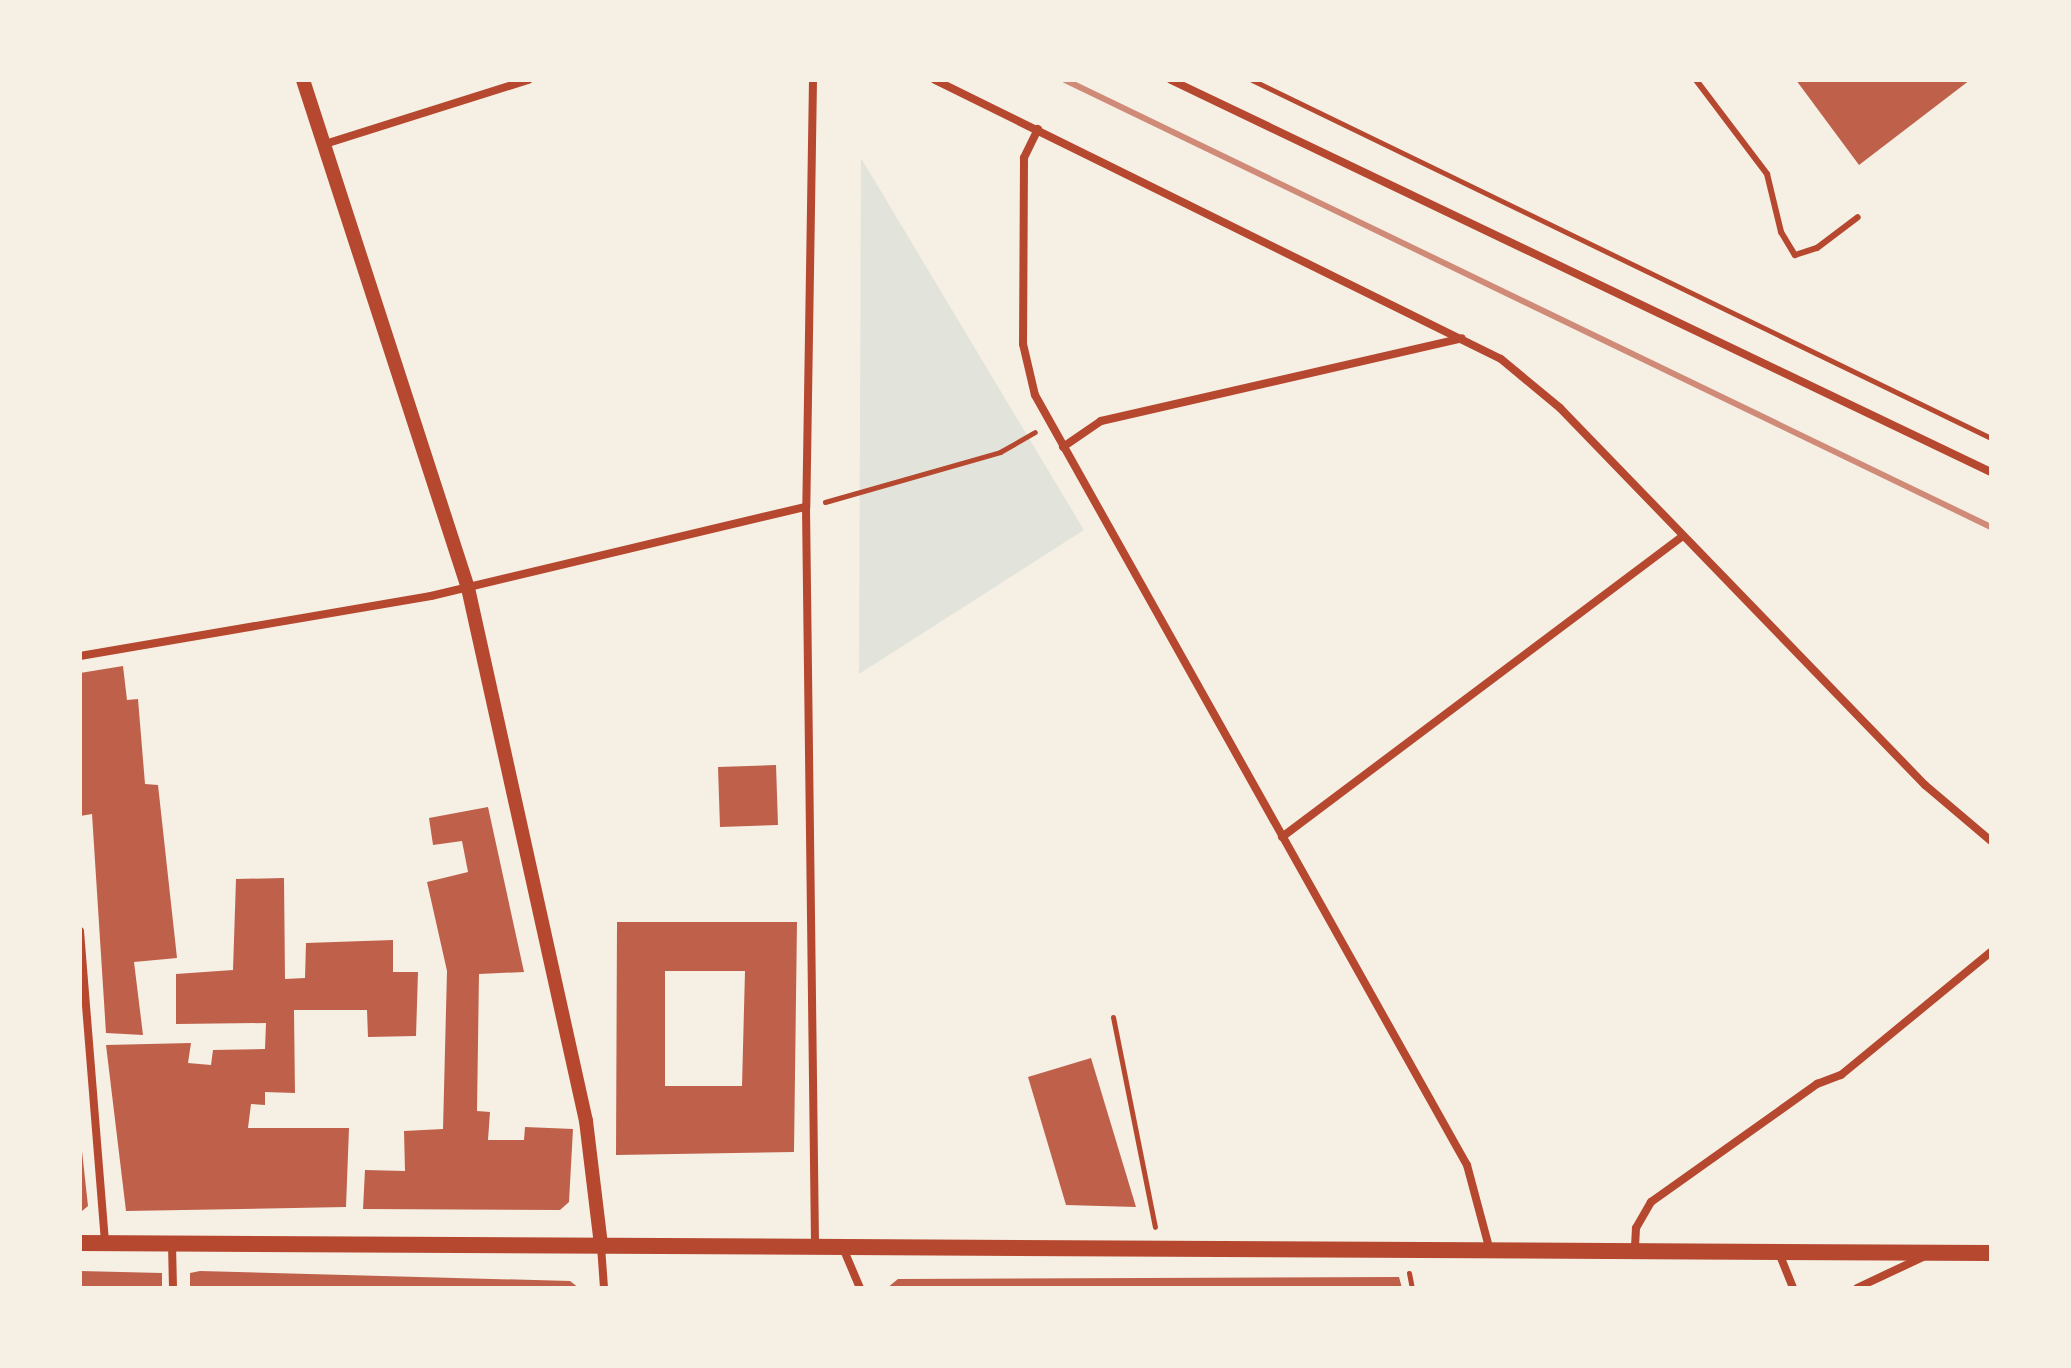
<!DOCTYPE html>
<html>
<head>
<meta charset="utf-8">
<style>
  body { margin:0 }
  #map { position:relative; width:2071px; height:1368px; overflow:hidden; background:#f6efe4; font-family:"Times New Roman",serif }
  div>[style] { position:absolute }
  .green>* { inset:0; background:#e2e4dc }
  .building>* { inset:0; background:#bf614a }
  .path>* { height:5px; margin:-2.5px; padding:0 2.5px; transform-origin:2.5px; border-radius:2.5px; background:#b5482f }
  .service>* { height:6px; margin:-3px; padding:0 3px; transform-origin:3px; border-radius:3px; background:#b5482f }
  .minor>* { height:8px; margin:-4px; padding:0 4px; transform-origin:4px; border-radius:4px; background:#b5482f }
  .tertiary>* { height:14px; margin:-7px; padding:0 7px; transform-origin:7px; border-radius:7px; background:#b5482f }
  .secondary>* { height:16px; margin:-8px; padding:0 8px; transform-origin:8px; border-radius:8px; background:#b5482f }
  .rail>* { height:6px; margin:-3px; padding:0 3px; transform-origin:3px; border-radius:3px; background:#cf8b77 }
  span { translate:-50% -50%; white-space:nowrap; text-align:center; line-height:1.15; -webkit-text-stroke:6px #f6efe4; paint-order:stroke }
  .frame { position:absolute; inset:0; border:82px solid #f6efe4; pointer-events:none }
</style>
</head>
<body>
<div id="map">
  <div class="green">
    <div style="clip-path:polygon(861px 158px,1084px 530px,859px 674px)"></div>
  </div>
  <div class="building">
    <div style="clip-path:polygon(1796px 80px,1970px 80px,1859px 165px)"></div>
    <div style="clip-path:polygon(123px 666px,127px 700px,138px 699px,145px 784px,158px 785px,177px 958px,134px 962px,143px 1035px,106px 1033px,92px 814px,80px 816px,80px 673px)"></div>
    <div style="clip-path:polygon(776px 765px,778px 825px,720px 827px,718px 767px)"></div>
    <div style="clip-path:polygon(488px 807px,524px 972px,479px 974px,477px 1111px,490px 1112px,488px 1140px,524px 1140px,525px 1127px,573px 1129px,569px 1202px,560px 1210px,363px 1209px,365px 1170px,405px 1171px,404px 1131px,443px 1129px,447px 971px,427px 882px,468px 872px,462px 841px,433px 845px,429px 818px)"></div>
    <div style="clip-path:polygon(284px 878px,285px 979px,305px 978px,306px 943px,393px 940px,393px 972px,418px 972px,416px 1036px,368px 1037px,367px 1010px,294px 1010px,295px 1093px,265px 1092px,265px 1105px,251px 1104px,248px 1128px,349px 1128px,346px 1207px,126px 1211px,106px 1045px,191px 1043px,188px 1063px,211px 1065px,213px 1050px,265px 1049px,266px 1023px,176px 1024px,176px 974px,233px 970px,236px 879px)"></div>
    <div style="clip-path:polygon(evenodd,617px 922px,797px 922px,794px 1152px,616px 1155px,617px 922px,665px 971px,745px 971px,742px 1086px,665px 1086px,665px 971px)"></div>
    <div style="clip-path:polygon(1091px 1058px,1136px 1207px,1066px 1205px,1028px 1077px)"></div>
    <div style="clip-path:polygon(82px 1151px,88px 1206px,82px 1211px,80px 1211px)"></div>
    <div style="clip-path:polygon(80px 1271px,162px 1273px,162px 1288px,80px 1288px)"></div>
    <div style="clip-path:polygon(200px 1271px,570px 1281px,579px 1288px,190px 1288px,190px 1273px)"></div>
    <div style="clip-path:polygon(1399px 1277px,1402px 1288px,887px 1288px,898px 1279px)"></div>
  </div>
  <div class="path">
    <div style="left:1252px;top:80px;width:821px;rotate:25.85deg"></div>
    <div style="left:825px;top:502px;width:182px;rotate:-15.9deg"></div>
    <div style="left:1000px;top:452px;width:40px;rotate:-29.7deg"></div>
    <div style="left:1113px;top:1017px;width:214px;rotate:78.7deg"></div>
    <div style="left:1409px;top:1273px;width:15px;rotate:79deg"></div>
  </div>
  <div class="service">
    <div style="left:1696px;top:80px;width:118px;rotate:52.9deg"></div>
    <div style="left:1767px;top:174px;width:60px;rotate:76.4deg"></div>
    <div style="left:1781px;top:232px;width:27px;rotate:59deg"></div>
    <div style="left:1795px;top:255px;width:23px;rotate:-18deg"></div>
    <div style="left:1817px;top:248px;width:51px;rotate:-37.1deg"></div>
  </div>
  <div class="minor">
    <div style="left:813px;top:80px;width:427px;rotate:90.9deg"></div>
    <div style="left:806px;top:507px;width:739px;rotate:89.3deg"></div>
    <div style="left:935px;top:80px;width:631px;rotate:26.24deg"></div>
    <div style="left:1501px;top:359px;width:77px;rotate:39.7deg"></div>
    <div style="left:1560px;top:408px;width:525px;rotate:45.93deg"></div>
    <div style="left:1925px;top:785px;width:87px;rotate:40.3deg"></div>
    <div style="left:1171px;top:80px;width:909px;rotate:25.55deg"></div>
    <div style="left:1038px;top:129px;width:32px;rotate:116deg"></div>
    <div style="left:1024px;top:158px;width:186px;rotate:90.3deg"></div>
    <div style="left:1023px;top:344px;width:52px;rotate:76.8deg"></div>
    <div style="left:1035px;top:395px;width:883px;rotate:60.71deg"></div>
    <div style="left:1467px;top:1165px;width:89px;rotate:75deg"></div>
    <div style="left:325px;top:144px;width:213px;rotate:-17.5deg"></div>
    <div style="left:1063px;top:447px;width:46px;rotate:-34.4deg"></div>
    <div style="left:1101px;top:421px;width:370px;rotate:-12.9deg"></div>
    <div style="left:80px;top:656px;width:356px;rotate:-9.7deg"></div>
    <div style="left:431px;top:596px;width:385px;rotate:-13.4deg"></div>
    <div style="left:1282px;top:837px;width:499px;rotate:-36.9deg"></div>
    <div style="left:80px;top:931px;width:313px;rotate:85.4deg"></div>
    <div style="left:172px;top:1244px;width:44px;rotate:88.7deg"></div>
    <div style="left:601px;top:1246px;width:42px;rotate:85.9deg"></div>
    <div style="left:1635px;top:1247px;width:19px;rotate:-87deg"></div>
    <div style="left:1636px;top:1228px;width:30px;rotate:-60deg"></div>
    <div style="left:1651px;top:1202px;width:204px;rotate:-35.4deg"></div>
    <div style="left:1817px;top:1084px;width:26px;rotate:-21deg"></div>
    <div style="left:1841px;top:1075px;width:194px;rotate:-39.4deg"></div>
    <div style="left:843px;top:1248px;width:43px;rotate:67deg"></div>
    <div style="left:1779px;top:1253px;width:38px;rotate:68deg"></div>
    <div style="left:1857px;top:1288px;width:75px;rotate:-25.2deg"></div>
  </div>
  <div class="tertiary">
    <div style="left:303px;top:80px;width:534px;rotate:72.01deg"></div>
    <div style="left:468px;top:588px;width:546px;rotate:77.52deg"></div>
    <div style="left:586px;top:1121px;width:125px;rotate:83.1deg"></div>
  </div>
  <div class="secondary">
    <div style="left:80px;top:1243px;width:1911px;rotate:0.3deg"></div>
  </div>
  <div class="rail">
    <div style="left:1065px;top:80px;width:1028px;rotate:25.77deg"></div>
  </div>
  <div class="frame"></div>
</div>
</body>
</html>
